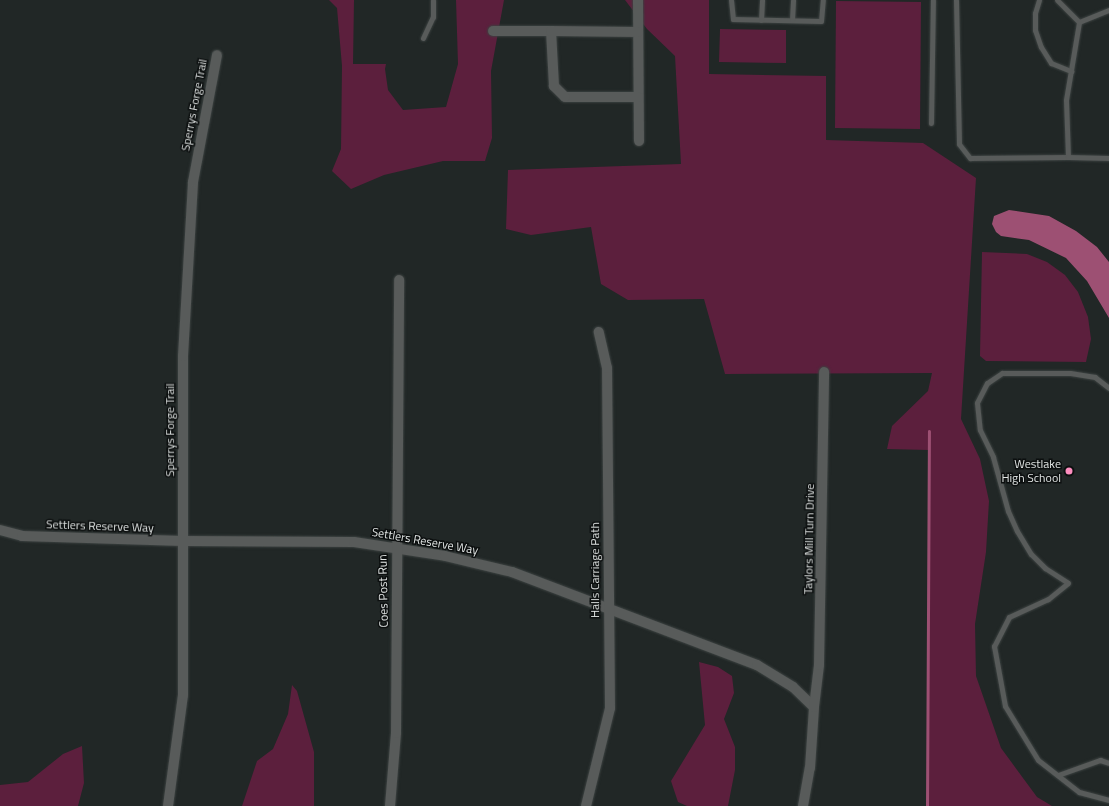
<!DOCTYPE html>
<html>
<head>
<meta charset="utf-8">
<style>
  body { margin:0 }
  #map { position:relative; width:1109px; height:806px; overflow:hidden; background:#212726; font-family:"Titillium Web",sans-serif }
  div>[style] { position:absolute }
  .green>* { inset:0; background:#5c1f3d }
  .water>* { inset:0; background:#9d5073 }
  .stream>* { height:3px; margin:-1.5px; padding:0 1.5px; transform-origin:1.5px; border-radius:1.5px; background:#9d5073 }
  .roads { filter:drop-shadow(0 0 1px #3c4241) drop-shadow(0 0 1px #3c4241) }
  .lane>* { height:5px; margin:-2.5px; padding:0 2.5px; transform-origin:2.5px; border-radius:2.5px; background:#585b5a }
  .street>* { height:10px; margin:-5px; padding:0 5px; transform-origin:5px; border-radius:5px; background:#585b5a }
  .dots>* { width:11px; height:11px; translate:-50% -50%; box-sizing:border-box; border:2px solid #0c0f0f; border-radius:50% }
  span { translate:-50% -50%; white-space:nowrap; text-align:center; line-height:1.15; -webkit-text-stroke:3px #0c0f0f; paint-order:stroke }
  .street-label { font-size:12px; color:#e1e5e4 }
  .poi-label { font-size:12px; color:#e1e5e4 }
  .right { translate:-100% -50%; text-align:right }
</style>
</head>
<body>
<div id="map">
  <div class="green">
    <div style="clip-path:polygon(329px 0,354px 0,353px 64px,386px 64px,385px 69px,388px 90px,403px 110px,446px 107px,458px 64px,456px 0,504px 0,491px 71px,492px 138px,485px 161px,443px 161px,384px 175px,351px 189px,332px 171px,341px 149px,342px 66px,337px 8px)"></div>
    <div style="clip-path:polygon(625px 0,709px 0,709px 74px,826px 76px,826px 140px,923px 143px,976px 178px,961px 419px,980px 459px,989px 501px,986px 552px,975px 624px,976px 676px,1001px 748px,1037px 797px,1052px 806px,927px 806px,929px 450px,887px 449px,892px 426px,928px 391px,932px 373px,725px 374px,704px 299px,628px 300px,601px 284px,591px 227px,531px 235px,506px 229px,508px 170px,681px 164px,675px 56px,647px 29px)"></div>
    <div style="clip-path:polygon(836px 1px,921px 2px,920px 129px,835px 128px)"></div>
    <div style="clip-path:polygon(720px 29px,786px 30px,786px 63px,719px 62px)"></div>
    <div style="clip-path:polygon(982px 252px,1027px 254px,1047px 262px,1065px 275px,1078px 292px,1088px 317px,1091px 339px,1086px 362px,986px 361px,980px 356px)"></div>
    <div style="clip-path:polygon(699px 662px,718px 667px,732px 676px,734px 693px,724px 719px,735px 747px,735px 770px,728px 806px,687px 806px,678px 802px,671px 781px,705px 725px)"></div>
    <div style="clip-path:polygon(292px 685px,297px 691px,314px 752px,314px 806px,242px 806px,257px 761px,273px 749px,288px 714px)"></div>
    <div style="clip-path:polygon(82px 746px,84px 783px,78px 806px,0 806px,0 785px,28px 782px,63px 754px)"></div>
  </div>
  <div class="water">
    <div style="clip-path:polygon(1009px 210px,1049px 216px,1076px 231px,1097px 247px,1109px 262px,1109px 318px,1087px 281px,1066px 258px,1029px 240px,1001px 236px,996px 232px,992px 224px,994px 216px)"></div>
  </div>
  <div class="stream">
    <div style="left:927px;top:806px;width:375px;rotate:-89.7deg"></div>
  </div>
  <div class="roads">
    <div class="lane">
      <div style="left:731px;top:0;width:19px;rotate:84deg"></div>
      <div style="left:733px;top:19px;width:88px;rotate:1.3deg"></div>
      <div style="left:821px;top:21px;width:21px;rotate:-85deg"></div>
      <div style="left:956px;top:0;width:144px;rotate:88.8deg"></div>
      <div style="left:959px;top:144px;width:18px;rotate:52deg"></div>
      <div style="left:970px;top:158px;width:98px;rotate:-0.6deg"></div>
      <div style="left:1068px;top:157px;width:57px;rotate:-92deg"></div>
      <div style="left:1066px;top:100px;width:79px;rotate:-80.5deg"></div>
      <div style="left:1079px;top:22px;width:31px;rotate:-135deg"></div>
      <div style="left:1039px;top:0;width:14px;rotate:107deg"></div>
      <div style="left:1035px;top:13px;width:17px;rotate:90deg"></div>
      <div style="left:1035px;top:30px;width:18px;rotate:71deg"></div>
      <div style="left:1041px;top:47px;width:19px;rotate:58deg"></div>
      <div style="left:1051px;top:63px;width:22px;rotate:22deg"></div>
      <div style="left:761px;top:20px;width:20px;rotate:-87deg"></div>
      <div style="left:792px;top:20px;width:20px;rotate:-87deg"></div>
      <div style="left:1079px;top:22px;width:32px;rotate:-22deg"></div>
      <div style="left:423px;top:38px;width:23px;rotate:-65deg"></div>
      <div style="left:433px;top:17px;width:17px;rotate:-90deg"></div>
      <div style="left:931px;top:123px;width:123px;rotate:-89.1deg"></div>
      <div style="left:1068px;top:157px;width:41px;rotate:1.4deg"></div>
      <div style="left:1109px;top:388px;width:18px;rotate:-142deg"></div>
      <div style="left:1095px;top:377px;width:25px;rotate:-171deg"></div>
      <div style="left:1070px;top:373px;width:68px;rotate:180deg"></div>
      <div style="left:1002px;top:373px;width:18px;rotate:146deg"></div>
      <div style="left:987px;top:383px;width:22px;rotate:117deg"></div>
      <div style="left:977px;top:403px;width:27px;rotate:84deg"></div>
      <div style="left:980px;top:430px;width:30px;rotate:64deg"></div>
      <div style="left:993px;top:457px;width:56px;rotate:74.5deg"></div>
      <div style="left:1008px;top:511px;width:22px;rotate:66deg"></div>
      <div style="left:1017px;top:531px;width:27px;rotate:59deg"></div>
      <div style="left:1031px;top:554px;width:20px;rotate:45deg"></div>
      <div style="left:1045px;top:568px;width:27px;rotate:33deg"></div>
      <div style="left:1068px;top:583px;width:26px;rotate:141deg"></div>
      <div style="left:1048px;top:599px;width:43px;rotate:155.2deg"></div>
      <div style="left:1009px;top:617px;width:33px;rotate:117deg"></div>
      <div style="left:994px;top:646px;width:61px;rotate:79.6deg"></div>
      <div style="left:1005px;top:706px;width:63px;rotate:58.6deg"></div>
      <div style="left:1038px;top:760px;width:52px;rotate:38deg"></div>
      <div style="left:1079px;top:792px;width:31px;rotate:15deg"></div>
      <div style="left:1058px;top:775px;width:45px;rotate:-19.7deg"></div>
      <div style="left:1100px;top:760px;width:9px;rotate:18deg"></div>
    </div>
    <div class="street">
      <div style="left:638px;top:0;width:141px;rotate:89.6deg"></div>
      <div style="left:493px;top:31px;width:58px"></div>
      <div style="left:638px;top:97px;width:73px;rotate:180deg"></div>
      <div style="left:565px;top:97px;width:16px;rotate:-135deg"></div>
      <div style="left:554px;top:86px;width:55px;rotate:-93.1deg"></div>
      <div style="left:551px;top:31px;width:87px;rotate:0.7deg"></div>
      <div style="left:0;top:530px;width:23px;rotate:15deg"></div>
      <div style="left:22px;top:536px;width:161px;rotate:1.8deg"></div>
      <div style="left:183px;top:541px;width:171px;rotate:0.3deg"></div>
      <div style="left:354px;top:542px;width:92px;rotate:8.7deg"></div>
      <div style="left:445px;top:556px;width:69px;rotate:13.4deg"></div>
      <div style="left:512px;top:572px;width:262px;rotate:20.8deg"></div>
      <div style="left:757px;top:665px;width:42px;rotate:31.4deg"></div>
      <div style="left:793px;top:687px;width:29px;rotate:44deg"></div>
      <div style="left:168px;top:806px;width:112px;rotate:-82.3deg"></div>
      <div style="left:183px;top:695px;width:339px;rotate:-90deg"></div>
      <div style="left:183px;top:356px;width:174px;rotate:-86.7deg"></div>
      <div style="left:193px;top:182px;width:129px;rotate:-79.3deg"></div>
      <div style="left:390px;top:806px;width:73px;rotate:-85.3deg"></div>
      <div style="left:396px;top:733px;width:453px;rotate:-89.6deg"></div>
      <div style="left:586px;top:806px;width:101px;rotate:-76.2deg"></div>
      <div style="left:610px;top:708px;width:340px;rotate:-90.5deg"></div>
      <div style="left:607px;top:368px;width:37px;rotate:-103deg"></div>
      <div style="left:803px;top:806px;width:39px;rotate:-80deg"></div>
      <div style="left:810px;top:768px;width:61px;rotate:-86.2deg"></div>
      <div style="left:814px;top:707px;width:42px;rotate:-83.2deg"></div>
      <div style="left:819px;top:665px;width:293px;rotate:-89deg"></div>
    </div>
  </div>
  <div class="dots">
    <div style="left:1069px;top:471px;background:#fd8ebf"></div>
  </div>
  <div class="street-label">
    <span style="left:194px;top:105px;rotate:-79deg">Sperrys Forge Trail</span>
    <span style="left:170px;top:430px;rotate:-90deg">Sperrys Forge Trail</span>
    <span style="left:100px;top:526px;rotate:2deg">Settlers Reserve Way</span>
    <span style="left:809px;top:539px;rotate:-89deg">Taylors Mill Turn Drive</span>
    <span style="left:425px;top:541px;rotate:10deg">Settlers Reserve Way</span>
    <span style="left:595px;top:570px;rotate:-90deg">Halls Carriage Path</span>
    <span style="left:383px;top:591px;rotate:-91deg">Coes Post Run</span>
  </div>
  <div class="poi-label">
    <span class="right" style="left:1061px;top:471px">Westlake<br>High School</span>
  </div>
</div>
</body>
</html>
